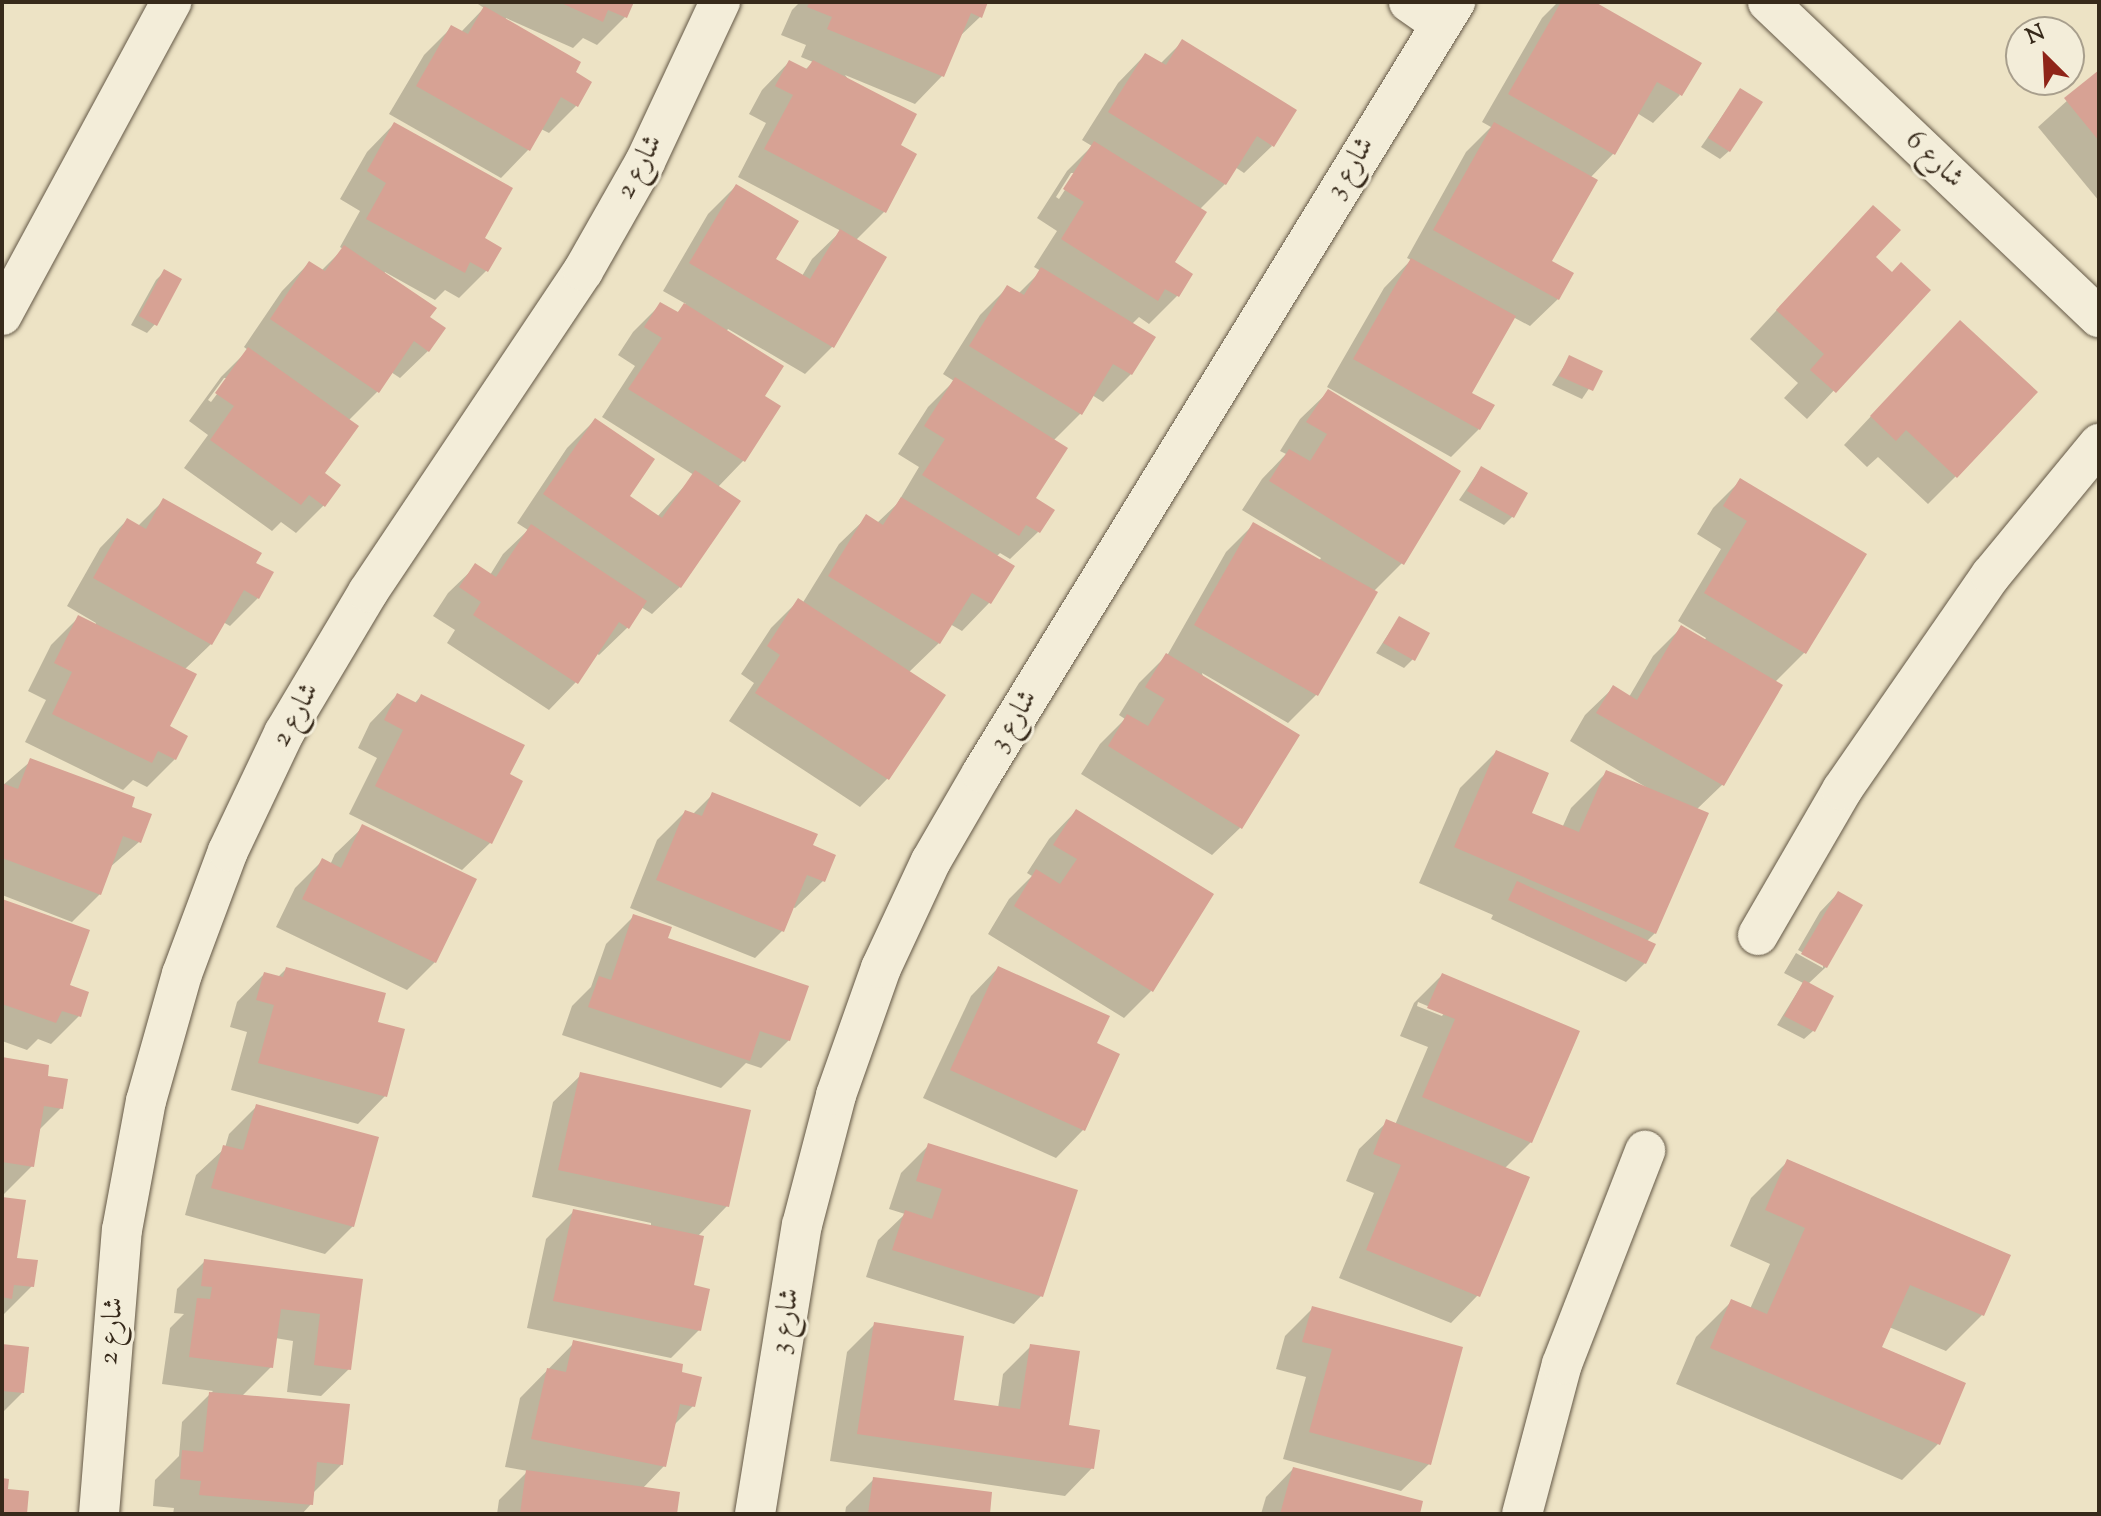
<!DOCTYPE html>
<html>
<head>
<meta charset="utf-8">
<style>
  body { margin:0 }
  #map { position:relative; width:2101px; height:1516px; overflow:hidden; background:#ede3c5; font-family:"Sorts Mill Goudy",Amiri,serif }
  div>[style] { position:absolute }
  .shadow>* { inset:0; background:#0003 }
  .building>* { inset:0; background:#d7a294 }
  .roads { filter:drop-shadow(0 0 2px #645846) drop-shadow(0 0 2px #645846) }
  .street>* { height:40px; margin:-20px; padding:0 20px; transform-origin:20px; border-radius:20px; background:#f3edd9 }
  span { translate:-50% -50%; white-space:nowrap; text-align:center; line-height:1.15; -webkit-text-stroke:6px #f3edd9; paint-order:stroke }
  .street-label { font-size:28px; color:#372a1b }
  .frame { position:absolute; inset:0; border:4px solid #372a1b; pointer-events:none }
  .north { position:absolute; left:2005px; top:16px; width:80px; height:80px; box-sizing:border-box; background:#f3edd9; border:2px solid #a89f8d; border-radius:50%; rotate:336deg; font-size:22px; font-weight:700; line-height:32px; text-align:center; color:#372a1b }
  .north::after { content:''; display:block; margin:auto; width:28px; height:36px; background:#8f2418; clip-path:polygon(50% 0,100% 100%,50% 72%,0 100%) }
</style>
</head>
<body>
<div id="map">
  <div class="shadow">
    <div style="clip-path:polygon(475px 2px,632px 2px,625px 17px,597px 45px,583px 38px,573px 48px,506px 18px,505px 21px,573px 73px,576px 106px,549px 133px,541px 129px,528px 150px,501px 178px,389px 114px,424px 55px,452px 27px,461px 32px,484px 8px)"></div>
    <div style="clip-path:polygon(800px 2px,986px 2px,980px 17px,958px 38px,942px 76px,915px 104px,845px 75px,898px 146px,914px 155px,884px 212px,855px 241px,833px 346px,805px 374px,728px 329px,726px 332px,763px 397px,778px 407px,743px 461px,717px 488px,680px 587px,652px 614px,641px 607px,627px 628px,599px 655px,596px 653px,576px 682px,549px 710px,447px 643px,455px 630px,433px 616px,448px 593px,476px 566px,490px 575px,503px 554px,528px 530px,517px 523px,567px 448px,595px 420px,627px 497px,657px 517px,694px 475px,602px 417px,635px 366px,618px 355px,633px 332px,661px 304px,676px 314px,686px 304px,663px 291px,708px 214px,736px 186px,774px 260px,802px 276px,812px 259px,841px 231px,738px 177px,766px 123px,749px 114px,762px 90px,789px 62px,805px 70px,813px 62px,801px 57px,806px 45px,781px 35px,792px 10px)"></div>
    <div style="clip-path:polygon(1558px 2px,1591px 2px,1680px 95px,1653px 123px,1637px 113px,1613px 154px,1590px 178px,1549px 262px,1558px 299px,1530px 326px,1513px 317px,1470px 394px,1479px 429px,1451px 457px,1327px 387px,1384px 288px,1411px 260px,1407px 258px,1466px 152px,1491px 127px,1482px 122px,1542px 18px)"></div>
    <div style="clip-path:polygon(evenodd,1183px 41px,1272px 146px,1244px 173px,1235px 167px,1225px 184px,1199px 210px,1172px 263px,1190px 274px,1177px 296px,1149px 324px,1139px 317px,1131px 325px,1131px 374px,1103px 402px,1092px 395px,1080px 414px,1053px 441px,1033px 499px,1038px 532px,1010px 559px,1000px 553px,996px 557px,1012px 567px,989px 603px,962px 631px,950px 624px,939px 643px,908px 673px,943px 696px,887px 779px,860px 807px,729px 721px,754px 683px,741px 674px,771px 628px,798px 601px,802px 604px,839px 544px,867px 517px,877px 523px,897px 504px,919px 467px,898px 454px,928px 407px,954px 381px,943px 374px,980px 315px,1008px 287px,1018px 294px,1041px 271px,1034px 267px,1057px 231px,1037px 218px,1067px 171px,1092px 146px,1082px 140px,1118px 83px,1145px 55px,1160px 64px,1183px 41px,1071px 173px,1076px 173px,1059px 199px,1056px 197px,1071px 173px)"></div>
    <div style="clip-path:polygon(2099px 72px,2099px 201px,2038px 127px)"></div>
    <div style="clip-path:polygon(1740px 90px,1729px 151px,1720px 159px,1701px 147px)"></div>
    <div style="clip-path:polygon(evenodd,394px 124px,482px 239px,487px 270px,459px 298px,445px 290px,435px 300px,385px 272px,384px 275px,428px 318px,428px 351px,400px 378px,391px 372px,377px 392px,348px 421px,323px 474px,324px 505px,296px 533px,281px 522px,272px 531px,184px 468px,208px 435px,189px 421px,221px 377px,248px 350px,244px 347px,282px 291px,309px 263px,321px 271px,343px 249px,340px 247px,360px 211px,340px 199px,367px 152px,394px 124px,224px 378px,229px 378px,211px 402px,208px 400px,224px 378px)"></div>
    <div style="clip-path:polygon(1846px 235px,1892px 274px,1928px 290px,1807px 419px,1784px 398px,1798px 383px,1750px 339px)"></div>
    <div style="clip-path:polygon(165px 271px,155px 324px,147px 333px,131px 325px,156px 280px)"></div>
    <div style="clip-path:polygon(1933px 350px,1956px 476px,1928px 504px,1878px 457px,1867px 467px,1844px 445px)"></div>
    <div style="clip-path:polygon(1569px 358px,1600px 372px,1582px 399px,1552px 385px)"></div>
    <div style="clip-path:polygon(1328px 392px,1402px 563px,1373px 592px,1316px 695px,1288px 723px,1202px 673px,1240px 828px,1212px 855px,1081px 774px,1100px 744px,1125px 719px,1119px 715px,1139px 683px,1168px 654px,1226px 552px,1254px 524px,1319px 561px,1321px 558px,1242px 510px,1262px 479px,1286px 454px,1280px 451px,1300px 419px)"></div>
    <div style="clip-path:polygon(1481px 468px,1513px 516px,1504px 525px,1459px 500px)"></div>
    <div style="clip-path:polygon(1741px 480px,1864px 555px,1804px 653px,1775px 682px,1722px 785px,1696px 810px,1655px 933px,1646px 942px,1645px 963px,1626px 982px,1491px 919px,1493px 915px,1419px 883px,1460px 788px,1496px 752px,1530px 814px,1562px 828px,1571px 808px,1607px 772px,1654px 792px,1570px 741px,1585px 715px,1613px 688px,1629px 697px,1653px 656px,1681px 628px,1704px 641px,1706px 638px,1678px 621px,1721px 549px,1697px 534px,1713px 508px)"></div>
    <div style="clip-path:polygon(164px 500px,254px 563px,258px 598px,230px 626px,223px 622px,211px 644px,184px 670px,167px 727px,175px 759px,147px 787px,133px 780px,123px 790px,25px 742px,46px 700px,28px 691px,51px 645px,78px 618px,95px 626px,96px 623px,67px 606px,100px 548px,127px 520px,138px 526px)"></div>
    <div style="clip-path:polygon(1399px 618px,1413px 659px,1404px 668px,1376px 653px)"></div>
    <div style="clip-path:polygon(397px 695px,414px 704px,421px 696px,507px 775px,490px 843px,462px 870px,349px 814px,377px 758px,358px 748px,370px 723px)"></div>
    <div style="clip-path:polygon(31px 761px,130px 808px,139px 842px,109px 868px,100px 894px,72px 922px,2px 895px,2px 786px)"></div>
    <div style="clip-path:polygon(712px 795px,823px 881px,795px 908px,792px 907px,782px 931px,755px 958px,630px 908px,657px 840px,685px 812px,692px 815px)"></div>
    <div style="clip-path:polygon(1076px 811px,1151px 991px,1124px 1018px,988px 934px,1009px 899px,1032px 876px,1027px 873px,1049px 839px)"></div>
    <div style="clip-path:polygon(363px 827px,435px 962px,407px 990px,276px 927px,295px 888px,322px 861px,330px 865px,335px 854px)"></div>
    <div style="clip-path:polygon(1838px 893px,1826px 967px,1808px 984px,1813px 1031px,1804px 1039px,1777px 1025px,1803px 983px,1784px 973px,1796px 953px,1823px 968px,1823px 964px,1798px 950px,1820px 912px)"></div>
    <div style="clip-path:polygon(2px 901px,79px 1016px,51px 1044px,38px 1039px,27px 1050px,2px 1041px)"></div>
    <div style="clip-path:polygon(634px 916px,665px 940px,789px 1040px,761px 1068px,746px 1063px,721px 1088px,562px 1035px,572px 1006px,591px 987px,606px 944px)"></div>
    <div style="clip-path:polygon(998px 968px,1094px 1044px,1083px 1130px,1056px 1158px,923px 1098px,971px 996px)"></div>
    <div style="clip-path:polygon(286px 969px,375px 1023px,385px 1096px,358px 1124px,231px 1090px,247px 1032px,230px 1027px,237px 1002px,264px 974px,277px 978px)"></div>
    <div style="clip-path:polygon(evenodd,1442px 975px,1531px 1142px,1504px 1169px,1478px 1295px,1451px 1323px,1339px 1278px,1374px 1193px,1346px 1181px,1359px 1149px,1387px 1122px,1395px 1125px,1428px 1047px,1400px 1036px,1414px 1003px,1442px 975px,1418px 1002px,1444px 1013px,1442px 1016px,1417px 1006px,1418px 1002px)"></div>
    <div style="clip-path:polygon(2px 1059px,46px 1077px,61px 1108px,38px 1131px,32px 1166px,4px 1194px)"></div>
    <div style="clip-path:polygon(581px 1075px,727px 1206px,697px 1237px,691px 1287px,699px 1330px,671px 1358px,527px 1328px,546px 1239px,574px 1211px,651px 1227px,651px 1223px,532px 1197px,553px 1102px)"></div>
    <div style="clip-path:polygon(257px 1106px,353px 1226px,325px 1254px,185px 1215px,196px 1175px,225px 1148px,229px 1134px)"></div>
    <div style="clip-path:polygon(929px 1145px,1041px 1296px,1014px 1324px,866px 1277px,878px 1240px,905px 1214px,889px 1209px,901px 1173px)"></div>
    <div style="clip-path:polygon(1787px 1162px,1982px 1315px,1946px 1351px,1889px 1327px,1880px 1349px,1938px 1444px,1902px 1480px,1676px 1384px,1696px 1337px,1732px 1301px,1750px 1309px,1770px 1264px,1730px 1246px,1751px 1198px)"></div>
    <div style="clip-path:polygon(2px 1199px,15px 1259px,32px 1286px,4px 1314px)"></div>
    <div style="clip-path:polygon(205px 1261px,360px 1281px,349px 1369px,321px 1396px,287px 1392px,293px 1341px,275px 1338px,271px 1367px,241px 1397px,342px 1464px,314px 1492px,311px 1504px,302px 1514px,173px 1514px,174px 1508px,153px 1506px,155px 1480px,179px 1456px,182px 1422px,213px 1391px,162px 1384px,170px 1328px,184px 1314px,174px 1313px,177px 1289px)"></div>
    <div style="clip-path:polygon(1313px 1308px,1429px 1464px,1401px 1491px,1283px 1459px,1306px 1377px,1276px 1369px,1285px 1336px)"></div>
    <div style="clip-path:polygon(875px 1324px,952px 1402px,998px 1408px,1003px 1374px,1031px 1346px,1067px 1427px,1092px 1468px,1065px 1496px,830px 1461px,847px 1352px)"></div>
    <div style="clip-path:polygon(574px 1343px,679px 1374px,693px 1406px,673px 1426px,664px 1466px,642px 1489px,675px 1514px,497px 1514px,499px 1500px,528px 1471px,505px 1467px,520px 1398px)"></div>
    <div style="clip-path:polygon(2px 1346px,23px 1392px,2px 1413px)"></div>
    <div style="clip-path:polygon(1293px 1469px,1418px 1514px,1261px 1514px,1266px 1497px)"></div>
    <div style="clip-path:polygon(874px 1479px,988px 1514px,845px 1514px,846px 1507px)"></div>
  </div>
  <div class="building">
    <div style="clip-path:polygon(559px 2px,634px 2px,627px 18px,608px 10px,603px 22px)"></div>
    <div style="clip-path:polygon(810px 2px,988px 2px,982px 18px,971px 13px,944px 77px,827px 29px,832px 17px,807px 7px)"></div>
    <div style="clip-path:polygon(1561px 2px,1595px 2px,1702px 63px,1682px 96px,1657px 82px,1615px 155px,1508px 94px)"></div>
    <div style="clip-path:polygon(484px 6px,581px 62px,576px 72px,592px 82px,578px 107px,561px 97px,530px 151px,416px 86px,451px 25px,468px 34px)"></div>
    <div style="clip-path:polygon(1182px 39px,1297px 110px,1274px 147px,1257px 136px,1226px 185px,1108px 112px,1145px 53px,1166px 65px)"></div>
    <div style="clip-path:polygon(789px 60px,807px 69px,813px 60px,917px 114px,901px 145px,917px 154px,886px 213px,764px 149px,793px 95px,775px 86px)"></div>
    <div style="clip-path:polygon(2099px 70px,2099px 141px,2064px 98px)"></div>
    <div style="clip-path:polygon(1740px 88px,1763px 102px,1730px 152px,1708px 138px)"></div>
    <div style="clip-path:polygon(394px 122px,513px 188px,485px 238px,502px 248px,488px 272px,470px 262px,465px 273px,366px 219px,386px 183px,367px 171px)"></div>
    <div style="clip-path:polygon(1494px 122px,1598px 180px,1552px 261px,1574px 273px,1559px 300px,1433px 230px)"></div>
    <div style="clip-path:polygon(1094px 141px,1207px 212px,1175px 262px,1193px 274px,1179px 297px,1165px 289px,1158px 301px,1061px 239px,1084px 202px,1063px 189px)"></div>
    <div style="clip-path:polygon(736px 184px,799px 221px,776px 259px,810px 279px,840px 229px,887px 257px,834px 348px,689px 263px)"></div>
    <div style="clip-path:polygon(1873px 205px,1901px 230px,1876px 257px,1892px 272px,1901px 262px,1931px 290px,1836px 393px,1810px 370px,1824px 354px,1776px 310px)"></div>
    <div style="clip-path:polygon(344px 245px,437px 308px,430px 317px,446px 328px,429px 352px,414px 341px,379px 393px,270px 319px,309px 261px,325px 271px)"></div>
    <div style="clip-path:polygon(1411px 258px,1516px 316px,1472px 393px,1495px 405px,1480px 430px,1353px 359px)"></div>
    <div style="clip-path:polygon(1041px 267px,1156px 337px,1132px 375px,1113px 364px,1082px 415px,969px 346px,1007px 285px,1024px 295px)"></div>
    <div style="clip-path:polygon(164px 269px,182px 279px,157px 326px,139px 316px)"></div>
    <div style="clip-path:polygon(660px 302px,678px 312px,684px 303px,784px 366px,765px 396px,781px 406px,745px 462px,628px 389px,662px 338px,644px 327px)"></div>
    <div style="clip-path:polygon(1960px 320px,2038px 392px,1957px 478px,1906px 430px,1896px 441px,1870px 416px)"></div>
    <div style="clip-path:polygon(248px 347px,359px 426px,325px 473px,341px 485px,325px 507px,309px 495px,301px 505px,210px 440px,234px 406px,215px 393px)"></div>
    <div style="clip-path:polygon(1569px 355px,1603px 371px,1593px 391px,1559px 376px)"></div>
    <div style="clip-path:polygon(955px 377px,1068px 448px,1036px 498px,1055px 510px,1040px 533px,1026px 525px,1019px 536px,922px 475px,945px 439px,924px 426px)"></div>
    <div style="clip-path:polygon(1328px 389px,1461px 471px,1404px 565px,1269px 481px,1289px 449px,1310px 461px,1327px 434px,1306px 422px)"></div>
    <div style="clip-path:polygon(595px 418px,655px 459px,630px 496px,662px 518px,695px 470px,741px 501px,681px 588px,543px 494px)"></div>
    <div style="clip-path:polygon(1481px 466px,1528px 493px,1514px 518px,1467px 491px)"></div>
    <div style="clip-path:polygon(1740px 478px,1867px 554px,1806px 654px,1704px 593px,1747px 521px,1723px 506px)"></div>
    <div style="clip-path:polygon(901px 497px,1015px 566px,991px 604px,972px 593px,940px 644px,828px 576px,866px 514px,883px 525px)"></div>
    <div style="clip-path:polygon(163px 498px,262px 553px,256px 563px,274px 572px,259px 599px,244px 590px,212px 645px,93px 578px,127px 518px,146px 529px)"></div>
    <div style="clip-path:polygon(1253px 522px,1378px 592px,1318px 696px,1194px 625px)"></div>
    <div style="clip-path:polygon(531px 524px,647px 601px,629px 629px,619px 622px,578px 684px,473px 615px,481px 602px,459px 587px,475px 563px,496px 577px)"></div>
    <div style="clip-path:polygon(798px 598px,946px 695px,889px 780px,755px 693px,780px 655px,767px 646px)"></div>
    <div style="clip-path:polygon(78px 615px,197px 674px,170px 726px,188px 736px,176px 760px,158px 751px,152px 763px,52px 714px,72px 672px,54px 663px)"></div>
    <div style="clip-path:polygon(1399px 616px,1430px 633px,1415px 661px,1383px 643px)"></div>
    <div style="clip-path:polygon(1681px 625px,1783px 685px,1724px 786px,1596px 713px,1613px 685px,1637px 700px)"></div>
    <div style="clip-path:polygon(1166px 653px,1300px 735px,1242px 829px,1108px 746px,1127px 714px,1148px 726px,1165px 699px,1145px 687px)"></div>
    <div style="clip-path:polygon(397px 693px,417px 703px,421px 694px,525px 745px,510px 774px,523px 781px,492px 844px,375px 786px,403px 730px,384px 720px)"></div>
    <div style="clip-path:polygon(1496px 750px,1549px 773px,1532px 813px,1579px 832px,1606px 770px,1709px 813px,1656px 934px,1454px 847px)"></div>
    <div style="clip-path:polygon(30px 758px,135px 797px,132px 807px,152px 814px,141px 843px,123px 836px,101px 895px,2px 858px,2px 783px,18px 789px)"></div>
    <div style="clip-path:polygon(712px 792px,818px 834px,813px 845px,836px 855px,825px 882px,807px 875px,784px 932px,656px 880px,685px 810px,702px 816px)"></div>
    <div style="clip-path:polygon(1076px 809px,1214px 894px,1153px 992px,1014px 906px,1036px 869px,1060px 884px,1077px 859px,1053px 845px)"></div>
    <div style="clip-path:polygon(362px 824px,477px 879px,436px 963px,302px 899px,322px 858px,341px 868px)"></div>
    <div style="clip-path:polygon(1517px 881px,1656px 944px,1646px 964px,1508px 900px)"></div>
    <div style="clip-path:polygon(1838px 891px,1863px 905px,1827px 968px,1801px 954px)"></div>
    <div style="clip-path:polygon(2px 899px,90px 930px,70px 985px,89px 992px,81px 1017px,62px 1011px,56px 1023px,2px 1004px)"></div>
    <div style="clip-path:polygon(633px 914px,672px 927px,668px 938px,809px 986px,790px 1041px,760px 1031px,750px 1061px,588px 1007px,599px 976px,611px 980px)"></div>
    <div style="clip-path:polygon(998px 966px,1110px 1016px,1097px 1043px,1120px 1054px,1085px 1131px,950px 1070px)"></div>
    <div style="clip-path:polygon(286px 967px,386px 993px,378px 1022px,405px 1029px,387px 1097px,258px 1063px,274px 1005px,256px 1000px,264px 972px,283px 977px)"></div>
    <div style="clip-path:polygon(1442px 973px,1580px 1031px,1532px 1143px,1422px 1097px,1455px 1019px,1427px 1008px)"></div>
    <div style="clip-path:polygon(1804px 980px,1834px 996px,1815px 1032px,1784px 1016px)"></div>
    <div style="clip-path:polygon(2px 1057px,49px 1065px,48px 1076px,68px 1079px,63px 1109px,44px 1106px,34px 1167px,2px 1162px)"></div>
    <div style="clip-path:polygon(580px 1072px,751px 1110px,729px 1207px,558px 1170px)"></div>
    <div style="clip-path:polygon(256px 1104px,379px 1137px,354px 1227px,211px 1188px,223px 1145px,243px 1150px)"></div>
    <div style="clip-path:polygon(1386px 1119px,1530px 1177px,1480px 1297px,1366px 1250px,1401px 1165px,1373px 1154px)"></div>
    <div style="clip-path:polygon(928px 1143px,1078px 1190px,1043px 1297px,892px 1250px,905px 1210px,932px 1219px,942px 1189px,916px 1181px)"></div>
    <div style="clip-path:polygon(1787px 1159px,2011px 1255px,1984px 1316px,1910px 1285px,1882px 1347px,1966px 1383px,1940px 1445px,1710px 1348px,1731px 1299px,1767px 1314px,1805px 1228px,1765px 1210px)"></div>
    <div style="clip-path:polygon(2px 1197px,26px 1200px,17px 1258px,38px 1260px,34px 1287px,14px 1285px,12px 1299px,2px 1297px)"></div>
    <div style="clip-path:polygon(573px 1209px,704px 1236px,694px 1285px,710px 1289px,701px 1331px,553px 1301px)"></div>
    <div style="clip-path:polygon(204px 1259px,363px 1279px,351px 1370px,314px 1365px,320px 1314px,281px 1309px,273px 1368px,189px 1357px,197px 1298px,210px 1299px,212px 1287px,201px 1286px)"></div>
    <div style="clip-path:polygon(1312px 1306px,1463px 1347px,1431px 1465px,1309px 1432px,1332px 1349px,1302px 1342px)"></div>
    <div style="clip-path:polygon(874px 1322px,964px 1336px,954px 1400px,1020px 1409px,1030px 1344px,1080px 1351px,1069px 1425px,1100px 1430px,1094px 1469px,857px 1434px)"></div>
    <div style="clip-path:polygon(573px 1340px,683px 1364px,682px 1372px,702px 1377px,695px 1407px,680px 1404px,666px 1467px,531px 1439px,547px 1368px,566px 1372px)"></div>
    <div style="clip-path:polygon(2px 1344px,29px 1347px,24px 1393px,2px 1391px)"></div>
    <div style="clip-path:polygon(209px 1392px,350px 1404px,343px 1465px,317px 1462px,313px 1505px,199px 1495px,201px 1481px,180px 1479px,182px 1450px,203px 1452px)"></div>
    <div style="clip-path:polygon(1293px 1467px,1423px 1501px,1420px 1514px,1280px 1514px)"></div>
    <div style="clip-path:polygon(526px 1470px,680px 1492px,677px 1514px,520px 1514px)"></div>
    <div style="clip-path:polygon(873px 1477px,992px 1492px,990px 1514px,868px 1514px)"></div>
    <div style="clip-path:polygon(2px 1478px,9px 1479px,8px 1489px,29px 1491px,27px 1514px,2px 1514px)"></div>
  </div>
  <div class="roads">
    <div class="street">
      <div style="left:1409px;top:2px;width:39px;rotate:35deg"></div>
      <div style="left:1768px;top:2px;width:457px;rotate:43.6deg"></div>
      <div style="left:2px;top:315px;width:356px;rotate:-61.6deg"></div>
      <div style="left:1758px;top:935px;width:168px;rotate:-59.9deg"></div>
      <div style="left:1842px;top:790px;width:262px;rotate:-55.3deg"></div>
      <div style="left:1991px;top:575px;width:170px;rotate:-50.5deg"></div>
      <div style="left:99px;top:1514px;width:285px;rotate:-85.4deg"></div>
      <div style="left:122px;top:1230px;width:131px;rotate:-79.5deg"></div>
      <div style="left:146px;top:1101px;width:132px;rotate:-74.2deg"></div>
      <div style="left:182px;top:974px;width:131px;rotate:-69.5deg"></div>
      <div style="left:228px;top:851px;width:131px;rotate:-64.6deg"></div>
      <div style="left:284px;top:733px;width:164px;rotate:-59.2deg"></div>
      <div style="left:368px;top:592px;width:386px;rotate:-56.2deg"></div>
      <div style="left:583px;top:271px;width:125px;rotate:-60.4deg"></div>
      <div style="left:645px;top:162px;width:177px;rotate:-64.9deg"></div>
      <div style="left:755px;top:1514px;width:293px;rotate:-80.8deg"></div>
      <div style="left:802px;top:1225px;width:134px;rotate:-75.3deg"></div>
      <div style="left:836px;top:1095px;width:135px;rotate:-70.5deg"></div>
      <div style="left:881px;top:968px;width:118px;rotate:-65deg"></div>
      <div style="left:931px;top:861px;width:102px;rotate:-59.9deg"></div>
      <div style="left:982px;top:773px;width:905px;rotate:-58.47deg"></div>
      <div style="left:1522px;top:1514px;width:155px;rotate:-75.1deg"></div>
      <div style="left:1562px;top:1364px;width:229px;rotate:-68.7deg"></div>
    </div>
  </div>
  <div class="street-label">
    <span style="left:1934px;top:160px;rotate:44deg">شارع 6</span>
    <span style="left:640px;top:167px;rotate:-62deg">شارع 2</span>
    <span style="left:1351px;top:168px;rotate:-59deg">شارع 3</span>
    <span style="left:296px;top:715px;rotate:-61deg">شارع 2</span>
    <span style="left:1014px;top:721px;rotate:-59deg">شارع 3</span>
    <span style="left:786px;top:1321px;rotate:-81deg">شارع 3</span>
    <span style="left:112px;top:1331px;rotate:-85deg">شارع 2</span>
  </div>
  <div class="frame"></div>
  <div class="north">N</div>
</div>
</body>
</html>
